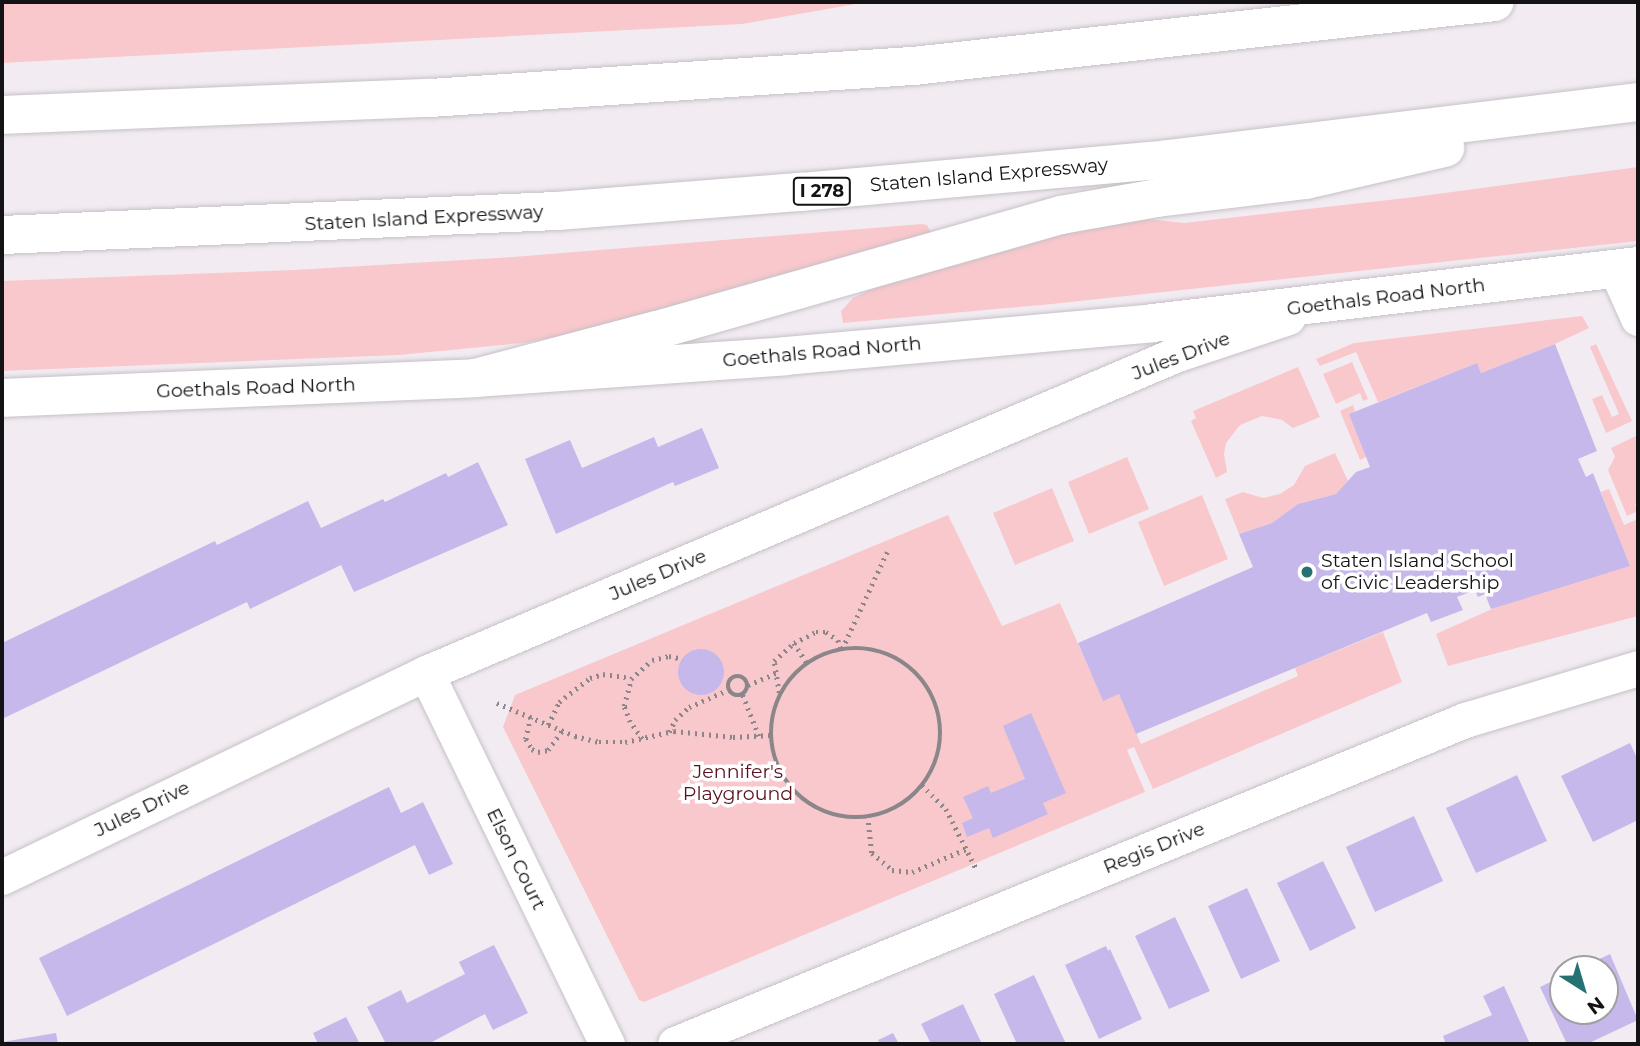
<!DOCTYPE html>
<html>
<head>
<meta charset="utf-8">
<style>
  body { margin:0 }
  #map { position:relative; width:1640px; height:1046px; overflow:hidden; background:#f2ecf2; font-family:Montserrat,sans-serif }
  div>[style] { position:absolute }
  .green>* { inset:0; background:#f9c8cc }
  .building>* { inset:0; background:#c6b8ea }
  .round { border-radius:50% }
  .path>* { height:4.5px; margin-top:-2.25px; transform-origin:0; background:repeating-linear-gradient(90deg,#8a868a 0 2px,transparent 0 7px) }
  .path>.ring { margin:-2.25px; padding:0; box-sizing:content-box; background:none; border:4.5px solid #8a868a; border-radius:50% }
  .roads { filter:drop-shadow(0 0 2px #c6c1c6) drop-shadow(0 0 2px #c6c1c6) }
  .street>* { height:35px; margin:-17.5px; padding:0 17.5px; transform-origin:17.5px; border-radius:17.5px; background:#fff }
  .secondary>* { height:38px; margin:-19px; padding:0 19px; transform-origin:19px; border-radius:19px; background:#fff }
  .highway>* { height:38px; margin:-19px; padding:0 19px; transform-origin:19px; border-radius:19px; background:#fff }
  .dots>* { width:19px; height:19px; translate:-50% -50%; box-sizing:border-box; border:4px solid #fff; border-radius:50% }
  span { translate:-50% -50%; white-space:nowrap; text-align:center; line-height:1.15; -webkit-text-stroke:7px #fff; paint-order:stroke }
  .shield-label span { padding:2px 5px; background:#fff; border:2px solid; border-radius:5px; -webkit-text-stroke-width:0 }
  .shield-label { font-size:18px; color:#141214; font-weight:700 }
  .street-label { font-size:19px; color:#141214 }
  .poi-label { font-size:19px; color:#141214 }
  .left { translate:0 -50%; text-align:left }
  .park-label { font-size:19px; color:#581222 }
  .frame { position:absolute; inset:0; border:4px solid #141214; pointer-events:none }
  .north { position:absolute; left:1549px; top:955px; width:70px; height:70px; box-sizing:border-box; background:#fff; border:2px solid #a1a0a1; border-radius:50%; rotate:143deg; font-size:19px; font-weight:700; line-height:28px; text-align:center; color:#141214 }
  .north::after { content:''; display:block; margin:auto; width:24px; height:32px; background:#267172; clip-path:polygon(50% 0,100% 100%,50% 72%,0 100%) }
</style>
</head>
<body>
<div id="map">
  <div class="green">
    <div style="clip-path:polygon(2px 2px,867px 2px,742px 24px,2px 63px)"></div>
    <div style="clip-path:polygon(1638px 167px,1638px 241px,1052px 304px,843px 323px,841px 311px,853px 298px,898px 276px,1120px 216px,1184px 223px,1415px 197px)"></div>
    <div style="clip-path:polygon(922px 224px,927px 225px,931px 233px,602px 330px,522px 343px,399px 355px,2px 371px,2px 281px,294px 270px,513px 257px)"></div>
    <div style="clip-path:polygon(1582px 316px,1589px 328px,1555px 344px,1481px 373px,1477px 363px,1378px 402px,1356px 352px,1320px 366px,1316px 359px,1354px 343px)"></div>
    <div style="clip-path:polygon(1596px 344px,1632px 421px,1606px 433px,1592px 399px,1602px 395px,1612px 417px,1619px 414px,1590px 347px)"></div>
    <div style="clip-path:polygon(1352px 362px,1368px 399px,1363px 401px,1360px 393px,1336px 404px,1323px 374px)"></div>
    <div style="clip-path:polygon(1298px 367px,1320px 417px,1293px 428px,1282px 420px,1262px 416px,1240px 425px,1226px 443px,1224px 454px,1227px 472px,1216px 478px,1191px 421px,1196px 418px,1193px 411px)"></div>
    <div style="clip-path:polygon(1353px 405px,1355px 411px,1350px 414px,1366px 457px,1360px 460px,1340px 411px)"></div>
    <div style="clip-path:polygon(1638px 435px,1638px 485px,1636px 486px,1638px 502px,1635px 504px,1638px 511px,1627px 516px,1608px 470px,1615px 457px,1611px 448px)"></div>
    <div style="clip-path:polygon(1335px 453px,1348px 481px,1336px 494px,1298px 504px,1272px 523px,1239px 534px,1225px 499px,1243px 492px,1263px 498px,1280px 494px,1294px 485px,1305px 466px)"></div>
    <div style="clip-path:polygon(1127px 457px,1149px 509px,1089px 534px,1068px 482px)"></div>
    <div style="clip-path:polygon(1052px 488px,1074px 541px,1015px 565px,993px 513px)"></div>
    <div style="clip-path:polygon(1609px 489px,1624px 525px,1638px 519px,1638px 616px,1448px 666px,1436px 634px,1510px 601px,1629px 566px,1601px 492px)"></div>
    <div style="clip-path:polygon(1202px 495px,1228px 559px,1164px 586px,1138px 522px)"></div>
    <div style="clip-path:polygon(948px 515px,1002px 626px,1060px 603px,1103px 700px,1119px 694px,1141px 744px,1298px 676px,1295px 668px,1383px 632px,1402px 682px,1153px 789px,1134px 747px,1127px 750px,1145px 792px,644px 1002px,639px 1000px,503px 727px,515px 695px)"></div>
  </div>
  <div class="building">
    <div style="clip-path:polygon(1555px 344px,1597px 451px,1578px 459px,1586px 477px,1593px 473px,1630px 566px,1491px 609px,1485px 594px,1478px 597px,1475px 590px,1457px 597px,1463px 610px,1431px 622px,1427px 613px,1136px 734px,1119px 694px,1103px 701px,1078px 643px,1253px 567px,1239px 534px,1272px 523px,1298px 504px,1336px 494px,1356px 472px,1370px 467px,1349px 414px,1477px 363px,1481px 373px)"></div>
    <div style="clip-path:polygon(702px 428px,719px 468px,675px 486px,673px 482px,556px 534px,525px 459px,570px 440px,582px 468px,654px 437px,658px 447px)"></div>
    <div style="clip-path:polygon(478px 462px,508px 525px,354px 592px,341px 565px,250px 609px,247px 602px,2px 719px,2px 643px,215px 541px,217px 545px,308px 501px,321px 528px,383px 499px,385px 502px,446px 473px,448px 477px)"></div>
    <div class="round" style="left:678px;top:649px;width:46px;height:46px"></div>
    <div style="clip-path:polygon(1031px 713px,1066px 793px,1043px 803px,1048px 814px,993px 838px,989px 828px,967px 837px,962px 823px,973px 818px,963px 797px,988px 786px,991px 793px,1025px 779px,1003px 726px)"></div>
    <div style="clip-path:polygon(1630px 743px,1638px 760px,1638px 820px,1593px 842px,1561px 776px)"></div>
    <div style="clip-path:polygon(1517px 775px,1547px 841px,1476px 873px,1446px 808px)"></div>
    <div style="clip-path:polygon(389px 787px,401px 813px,423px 802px,453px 864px,429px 875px,415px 845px,67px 1016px,39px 958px)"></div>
    <div style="clip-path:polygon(1414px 816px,1443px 881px,1375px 912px,1346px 847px)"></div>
    <div style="clip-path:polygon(1323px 861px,1356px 928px,1310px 951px,1277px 883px)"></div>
    <div style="clip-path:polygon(1247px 888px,1280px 961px,1241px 979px,1208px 906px)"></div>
    <div style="clip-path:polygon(1175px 917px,1210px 991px,1169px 1009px,1135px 936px)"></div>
    <div style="clip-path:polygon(494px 945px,528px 1013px,493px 1030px,485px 1014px,428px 1044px,386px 1044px,367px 1007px,401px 990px,407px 1003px,465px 974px,459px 962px)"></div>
    <div style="clip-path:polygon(1106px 946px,1108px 951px,1110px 949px,1142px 1019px,1099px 1039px,1065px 965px)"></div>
    <div style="clip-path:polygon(1610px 954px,1638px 1020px,1587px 1044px,1567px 1044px,1540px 987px,1563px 976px,1563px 1011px,1605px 1011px,1605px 969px,1578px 969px)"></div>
    <div style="clip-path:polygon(1034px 975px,1066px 1044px,1017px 1044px,994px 994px)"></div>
    <div style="clip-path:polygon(1504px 986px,1530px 1044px,1446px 1044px,1443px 1036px,1492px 1015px,1483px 996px)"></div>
    <div style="clip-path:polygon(963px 1004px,982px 1044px,931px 1044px,921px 1024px)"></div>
    <div style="clip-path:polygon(346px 1017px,360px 1044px,318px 1044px,313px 1033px)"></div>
    <div style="clip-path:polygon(56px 1033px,58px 1044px,2px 1044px,2px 1042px)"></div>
    <div style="clip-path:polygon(893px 1033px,899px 1044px,880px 1044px,878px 1040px)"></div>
  </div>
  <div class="path">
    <div style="left:794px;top:643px;width:24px;rotate:57deg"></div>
    <div class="ring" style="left:771px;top:648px;width:165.5px;height:165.5px"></div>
    <div style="left:842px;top:649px;width:107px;rotate:-65.1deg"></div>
    <div class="ring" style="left:728px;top:676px;width:15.5px;height:15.5px"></div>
    <div style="left:748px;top:685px;width:30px;rotate:-23deg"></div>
    <div style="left:779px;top:693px;width:32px;rotate:-99deg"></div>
    <div style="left:774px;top:661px;width:27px;rotate:-42deg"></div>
    <div style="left:794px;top:643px;width:25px;rotate:-27deg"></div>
    <div style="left:816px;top:632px;width:10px"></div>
    <div style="left:826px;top:632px;width:14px;rotate:34deg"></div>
    <div style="left:838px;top:640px;width:9px;rotate:72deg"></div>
    <div style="left:743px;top:695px;width:44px;rotate:68.7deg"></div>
    <div style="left:497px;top:703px;width:85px;rotate:22.9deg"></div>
    <div style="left:575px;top:736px;width:25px;rotate:14deg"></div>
    <div style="left:599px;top:742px;width:26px"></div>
    <div style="left:625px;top:742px;width:50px;rotate:-12.7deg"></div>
    <div style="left:674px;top:731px;width:59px;rotate:5.8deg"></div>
    <div style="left:733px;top:737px;width:38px;rotate:-3deg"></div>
    <div style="left:531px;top:717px;width:23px;rotate:103deg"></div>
    <div style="left:526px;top:739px;width:12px;rotate:59deg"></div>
    <div style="left:532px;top:749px;width:7px;rotate:27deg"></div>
    <div style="left:538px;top:752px;width:10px;rotate:-11deg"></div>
    <div style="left:548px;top:750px;width:24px;rotate:-54deg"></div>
    <div style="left:548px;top:725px;width:25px;rotate:-64deg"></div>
    <div style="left:559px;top:702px;width:39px;rotate:-38deg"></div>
    <div style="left:590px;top:678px;width:14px;rotate:-17deg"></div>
    <div style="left:603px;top:674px;width:28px;rotate:8deg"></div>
    <div style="left:669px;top:732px;width:13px;rotate:-63deg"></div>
    <div style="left:675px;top:720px;width:19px;rotate:-43deg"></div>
    <div style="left:689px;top:707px;width:43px;rotate:-23.6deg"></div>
    <div style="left:642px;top:739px;width:21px;rotate:-125deg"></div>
    <div style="left:630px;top:722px;width:17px;rotate:-111deg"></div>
    <div style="left:624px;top:706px;width:28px;rotate:-75deg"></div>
    <div style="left:631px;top:679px;width:28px;rotate:-42deg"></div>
    <div style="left:652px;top:660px;width:17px;rotate:-13deg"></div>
    <div style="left:669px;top:656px;width:14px;rotate:12deg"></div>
    <div style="left:922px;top:785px;width:34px;rotate:45deg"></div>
    <div style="left:946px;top:809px;width:68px;rotate:63.1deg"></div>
    <div style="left:868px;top:816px;width:37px;rotate:84deg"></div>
    <div style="left:872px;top:853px;width:26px;rotate:40deg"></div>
    <div style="left:892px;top:870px;width:20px;rotate:6deg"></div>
    <div style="left:912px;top:872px;width:59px;rotate:-23.1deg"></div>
  </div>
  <div class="roads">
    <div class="street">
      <div style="left:1616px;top:269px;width:54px;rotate:65.8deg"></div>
      <div style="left:426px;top:673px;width:413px;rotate:64deg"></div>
      <div style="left:2px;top:877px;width:471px;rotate:-25.7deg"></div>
      <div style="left:426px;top:673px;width:816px;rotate:-23.01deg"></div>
      <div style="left:1177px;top:354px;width:117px;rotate:-18.4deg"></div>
      <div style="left:675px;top:1044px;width:854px;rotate:-22.3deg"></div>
      <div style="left:1465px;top:720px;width:181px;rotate:-16.7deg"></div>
    </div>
    <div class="secondary">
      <div style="left:2px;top:398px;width:473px;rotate:-2.4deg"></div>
      <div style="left:475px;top:378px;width:312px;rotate:-4deg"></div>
      <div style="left:786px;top:356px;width:368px;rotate:-5.1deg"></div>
      <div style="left:1153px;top:323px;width:488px;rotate:-6.7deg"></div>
    </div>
    <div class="highway">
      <div style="left:2px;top:115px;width:428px;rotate:-2.3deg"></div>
      <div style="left:430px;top:98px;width:493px;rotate:-3.8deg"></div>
      <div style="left:922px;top:65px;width:576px;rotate:-6.27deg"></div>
      <div style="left:2px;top:235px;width:556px;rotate:-2.48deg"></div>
      <div style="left:557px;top:211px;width:245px;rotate:-4.5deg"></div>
      <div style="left:801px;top:192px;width:368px;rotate:-5.1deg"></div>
      <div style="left:1168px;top:159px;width:473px;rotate:-6.9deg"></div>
      <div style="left:475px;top:378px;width:188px;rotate:-14.8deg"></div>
      <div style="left:657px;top:330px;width:420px;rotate:-15.9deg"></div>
      <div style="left:1061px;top:215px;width:97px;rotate:-10deg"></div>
      <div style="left:1157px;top:198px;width:150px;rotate:-6.9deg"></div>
      <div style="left:1306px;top:180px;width:143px;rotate:-13deg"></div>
    </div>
  </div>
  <div class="dots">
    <div style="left:1307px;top:572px;background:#267172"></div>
  </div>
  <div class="shield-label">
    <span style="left:822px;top:191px">I 278</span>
  </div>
  <div class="street-label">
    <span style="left:989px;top:175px;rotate:-5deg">Staten Island Expressway</span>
    <span style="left:424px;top:218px;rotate:-3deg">Staten Island Expressway</span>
    <span style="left:1386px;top:297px;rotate:-7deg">Goethals Road North</span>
    <span style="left:822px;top:352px;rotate:-5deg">Goethals Road North</span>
    <span style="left:1181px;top:356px;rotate:-21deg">Jules Drive</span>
    <span style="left:256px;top:388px;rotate:-2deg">Goethals Road North</span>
    <span style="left:658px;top:575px;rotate:-23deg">Jules Drive</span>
    <span style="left:142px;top:809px;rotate:-26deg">Jules Drive</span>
    <span style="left:1154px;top:848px;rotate:-22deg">Regis Drive</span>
    <span style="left:516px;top:859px;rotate:64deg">Elson Court</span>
  </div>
  <div class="poi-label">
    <span class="left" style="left:1321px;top:572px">Staten Island School<br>of Civic Leadership</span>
  </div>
  <div class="park-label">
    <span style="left:738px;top:783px">Jennifer's<br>Playground</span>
  </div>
  <div class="frame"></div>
  <div class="north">N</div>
</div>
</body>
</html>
